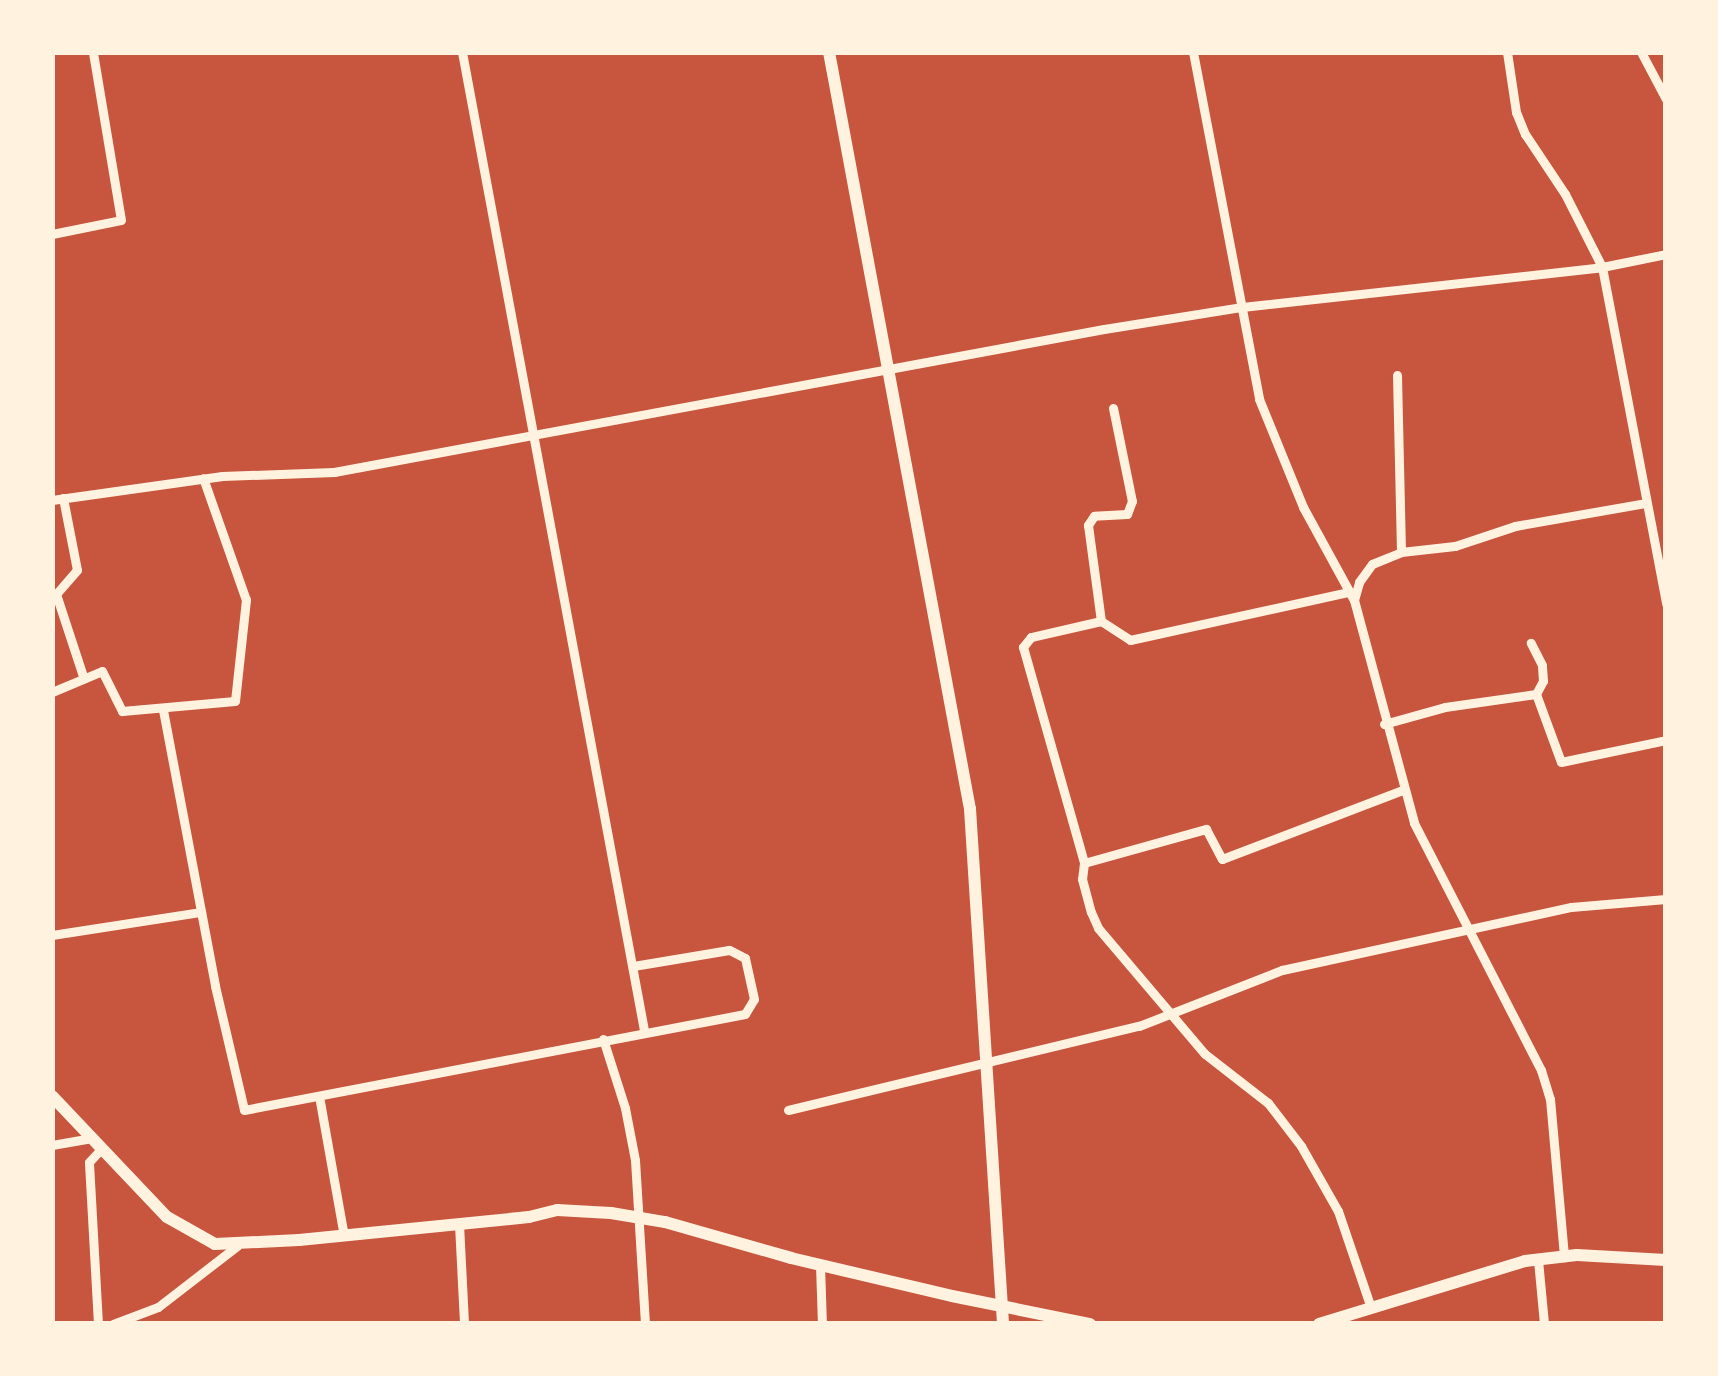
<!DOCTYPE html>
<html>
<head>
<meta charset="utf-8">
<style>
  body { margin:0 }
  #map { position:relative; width:1718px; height:1376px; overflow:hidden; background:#c8553d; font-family:"Sofia Sans Condensed",sans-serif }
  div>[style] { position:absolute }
  .minor>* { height:9px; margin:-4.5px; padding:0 4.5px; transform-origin:4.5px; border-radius:4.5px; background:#fff3e0 }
  .secondary>* { height:12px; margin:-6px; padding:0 6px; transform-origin:6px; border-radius:6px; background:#fff3e0 }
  span { translate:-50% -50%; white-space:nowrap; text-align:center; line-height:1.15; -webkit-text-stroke:10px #fff3e0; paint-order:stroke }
  .frame { position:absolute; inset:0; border:55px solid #fff3e0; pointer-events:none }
</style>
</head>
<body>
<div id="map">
  <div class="minor">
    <div style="left:462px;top:52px;width:995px;rotate:79.46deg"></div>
    <div style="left:1193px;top:52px;width:353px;rotate:79.2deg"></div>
    <div style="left:1259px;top:399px;width:117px;rotate:67.8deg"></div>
    <div style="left:1303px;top:507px;width:106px;rotate:61.3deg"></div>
    <div style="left:1354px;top:600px;width:231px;rotate:74.9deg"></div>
    <div style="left:1414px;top:823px;width:278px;rotate:62.8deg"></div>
    <div style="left:1541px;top:1070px;width:30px;rotate:73deg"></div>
    <div style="left:1550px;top:1099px;width:159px;rotate:84.9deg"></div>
    <div style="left:1507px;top:52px;width:61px;rotate:81.5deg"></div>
    <div style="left:1516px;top:112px;width:24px;rotate:68deg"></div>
    <div style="left:1525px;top:134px;width:72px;rotate:56.3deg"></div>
    <div style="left:1565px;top:194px;width:82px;rotate:63.1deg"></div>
    <div style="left:1602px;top:267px;width:343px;rotate:79.2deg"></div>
    <div style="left:1641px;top:52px;width:53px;rotate:62deg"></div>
    <div style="left:52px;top:234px;width:70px;rotate:-11.5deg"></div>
    <div style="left:121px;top:220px;width:170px;rotate:-99.5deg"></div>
    <div style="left:1397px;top:375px;width:177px;rotate:88.7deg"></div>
    <div style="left:1113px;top:408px;width:95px;rotate:78.5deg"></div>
    <div style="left:1132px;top:501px;width:14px;rotate:111deg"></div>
    <div style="left:1127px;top:514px;width:33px;rotate:177deg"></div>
    <div style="left:1094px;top:516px;width:11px;rotate:124deg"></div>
    <div style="left:1088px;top:525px;width:97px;rotate:82.3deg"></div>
    <div style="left:1101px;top:621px;width:35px;rotate:33deg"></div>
    <div style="left:1130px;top:640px;width:224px;rotate:-12.4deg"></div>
    <div style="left:63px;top:498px;width:73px;rotate:79deg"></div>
    <div style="left:77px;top:570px;width:32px;rotate:131deg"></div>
    <div style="left:56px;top:594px;width:89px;rotate:71.8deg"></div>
    <div style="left:52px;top:500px;width:172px;rotate:-8deg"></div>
    <div style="left:222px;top:476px;width:112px;rotate:-2deg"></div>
    <div style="left:334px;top:472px;width:783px;rotate:-10.52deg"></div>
    <div style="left:1104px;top:329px;width:140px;rotate:-9.1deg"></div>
    <div style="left:1242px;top:307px;width:362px;rotate:-6.3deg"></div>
    <div style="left:1602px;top:267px;width:65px;rotate:-11.5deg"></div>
    <div style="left:1354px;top:600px;width:19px;rotate:-74deg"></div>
    <div style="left:1359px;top:582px;width:22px;rotate:-54deg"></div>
    <div style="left:1372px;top:564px;width:31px;rotate:-22deg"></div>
    <div style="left:1401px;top:552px;width:54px;rotate:-6.3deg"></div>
    <div style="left:1455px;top:546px;width:63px;rotate:-18.4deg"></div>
    <div style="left:1515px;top:526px;width:132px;rotate:-10deg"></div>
    <div style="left:1101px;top:621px;width:72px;rotate:167.1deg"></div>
    <div style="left:1031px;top:637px;width:13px;rotate:129deg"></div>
    <div style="left:1023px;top:647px;width:224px;rotate:74.2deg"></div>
    <div style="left:1084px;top:863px;width:16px;rotate:97deg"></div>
    <div style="left:1082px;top:879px;width:34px;rotate:75deg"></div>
    <div style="left:1091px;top:912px;width:17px;rotate:66deg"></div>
    <div style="left:1098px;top:928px;width:165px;rotate:49.7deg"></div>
    <div style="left:1205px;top:1054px;width:80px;rotate:37.9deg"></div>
    <div style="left:1268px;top:1103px;width:54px;rotate:52.5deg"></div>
    <div style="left:1301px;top:1146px;width:75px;rotate:60.4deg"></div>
    <div style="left:1338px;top:1211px;width:102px;rotate:71.2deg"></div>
    <div style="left:52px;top:692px;width:54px;rotate:-22.8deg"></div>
    <div style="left:102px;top:671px;width:45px;rotate:63.4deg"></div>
    <div style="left:122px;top:711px;width:113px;rotate:-5.1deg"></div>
    <div style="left:235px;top:701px;width:102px;rotate:-83.8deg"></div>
    <div style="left:246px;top:600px;width:129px;rotate:-109.4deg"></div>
    <div style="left:1536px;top:694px;width:72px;rotate:69.8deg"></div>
    <div style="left:1561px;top:762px;width:107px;rotate:-11.8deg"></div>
    <div style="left:163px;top:710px;width:281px;rotate:79.3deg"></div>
    <div style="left:215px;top:986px;width:127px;rotate:76.8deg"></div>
    <div style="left:244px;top:1110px;width:510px;rotate:-10.85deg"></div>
    <div style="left:745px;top:1014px;width:17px;rotate:-59deg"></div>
    <div style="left:754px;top:999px;width:42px;rotate:-102.4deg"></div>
    <div style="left:745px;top:958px;width:18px;rotate:-153deg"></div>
    <div style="left:729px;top:950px;width:97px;rotate:170.5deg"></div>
    <div style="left:1384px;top:724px;width:63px;rotate:-15.6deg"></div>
    <div style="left:1445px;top:707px;width:92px;rotate:-8.1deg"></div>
    <div style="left:1536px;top:694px;width:15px;rotate:-62deg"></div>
    <div style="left:1543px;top:681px;width:16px;rotate:-94deg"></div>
    <div style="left:1542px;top:665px;width:25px;rotate:-117deg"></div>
    <div style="left:1084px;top:863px;width:127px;rotate:-15.6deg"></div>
    <div style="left:1206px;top:829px;width:34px;rotate:62deg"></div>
    <div style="left:1222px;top:859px;width:194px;rotate:-20.9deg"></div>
    <div style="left:52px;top:935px;width:151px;rotate:-8.8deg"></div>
    <div style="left:603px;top:1039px;width:72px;rotate:72.3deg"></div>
    <div style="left:625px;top:1108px;width:53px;rotate:79.1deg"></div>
    <div style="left:635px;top:1160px;width:164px;rotate:86.5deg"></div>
    <div style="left:319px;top:1096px;width:142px;rotate:79.9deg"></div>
    <div style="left:788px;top:1110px;width:361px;rotate:-13.5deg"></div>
    <div style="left:1139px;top:1026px;width:154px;rotate:-21.4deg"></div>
    <div style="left:1282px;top:970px;width:296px;rotate:-12.3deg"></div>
    <div style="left:1571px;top:907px;width:95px;rotate:-4.8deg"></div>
    <div style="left:52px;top:1145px;width:39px;rotate:-10deg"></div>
    <div style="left:459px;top:1224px;width:100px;rotate:87.1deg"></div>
    <div style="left:1538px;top:1260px;width:64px;rotate:84.6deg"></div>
    <div style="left:820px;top:1265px;width:59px;rotate:88.1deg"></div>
    <div style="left:98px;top:1324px;width:162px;rotate:-93.2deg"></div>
    <div style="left:89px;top:1162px;width:16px;rotate:-47deg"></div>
    <div style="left:113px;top:1324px;width:48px;rotate:-20.7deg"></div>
    <div style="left:158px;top:1307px;width:100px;rotate:-37.7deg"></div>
  </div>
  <div class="secondary">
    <div style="left:829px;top:52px;width:770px;rotate:79.45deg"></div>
    <div style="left:970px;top:809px;width:516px;rotate:86.33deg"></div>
    <div style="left:52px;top:1096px;width:167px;rotate:46.5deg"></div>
    <div style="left:167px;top:1217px;width:55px;rotate:29.4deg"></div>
    <div style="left:215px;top:1244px;width:84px;rotate:-2.7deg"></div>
    <div style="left:299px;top:1240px;width:231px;rotate:-5.7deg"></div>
    <div style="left:529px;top:1217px;width:29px;rotate:-14deg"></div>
    <div style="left:557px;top:1210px;width:54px;rotate:3.2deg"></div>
    <div style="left:611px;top:1213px;width:55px;rotate:9.5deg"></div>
    <div style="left:665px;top:1222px;width:131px;rotate:15.9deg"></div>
    <div style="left:791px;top:1258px;width:165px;rotate:13.3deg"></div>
    <div style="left:952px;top:1296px;width:141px;rotate:11.5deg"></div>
    <div style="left:1319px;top:1324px;width:215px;rotate:-17deg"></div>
    <div style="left:1525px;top:1261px;width:52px;rotate:-6.6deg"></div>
    <div style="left:1577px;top:1255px;width:89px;rotate:3.2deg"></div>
  </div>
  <div class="frame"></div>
</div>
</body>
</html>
